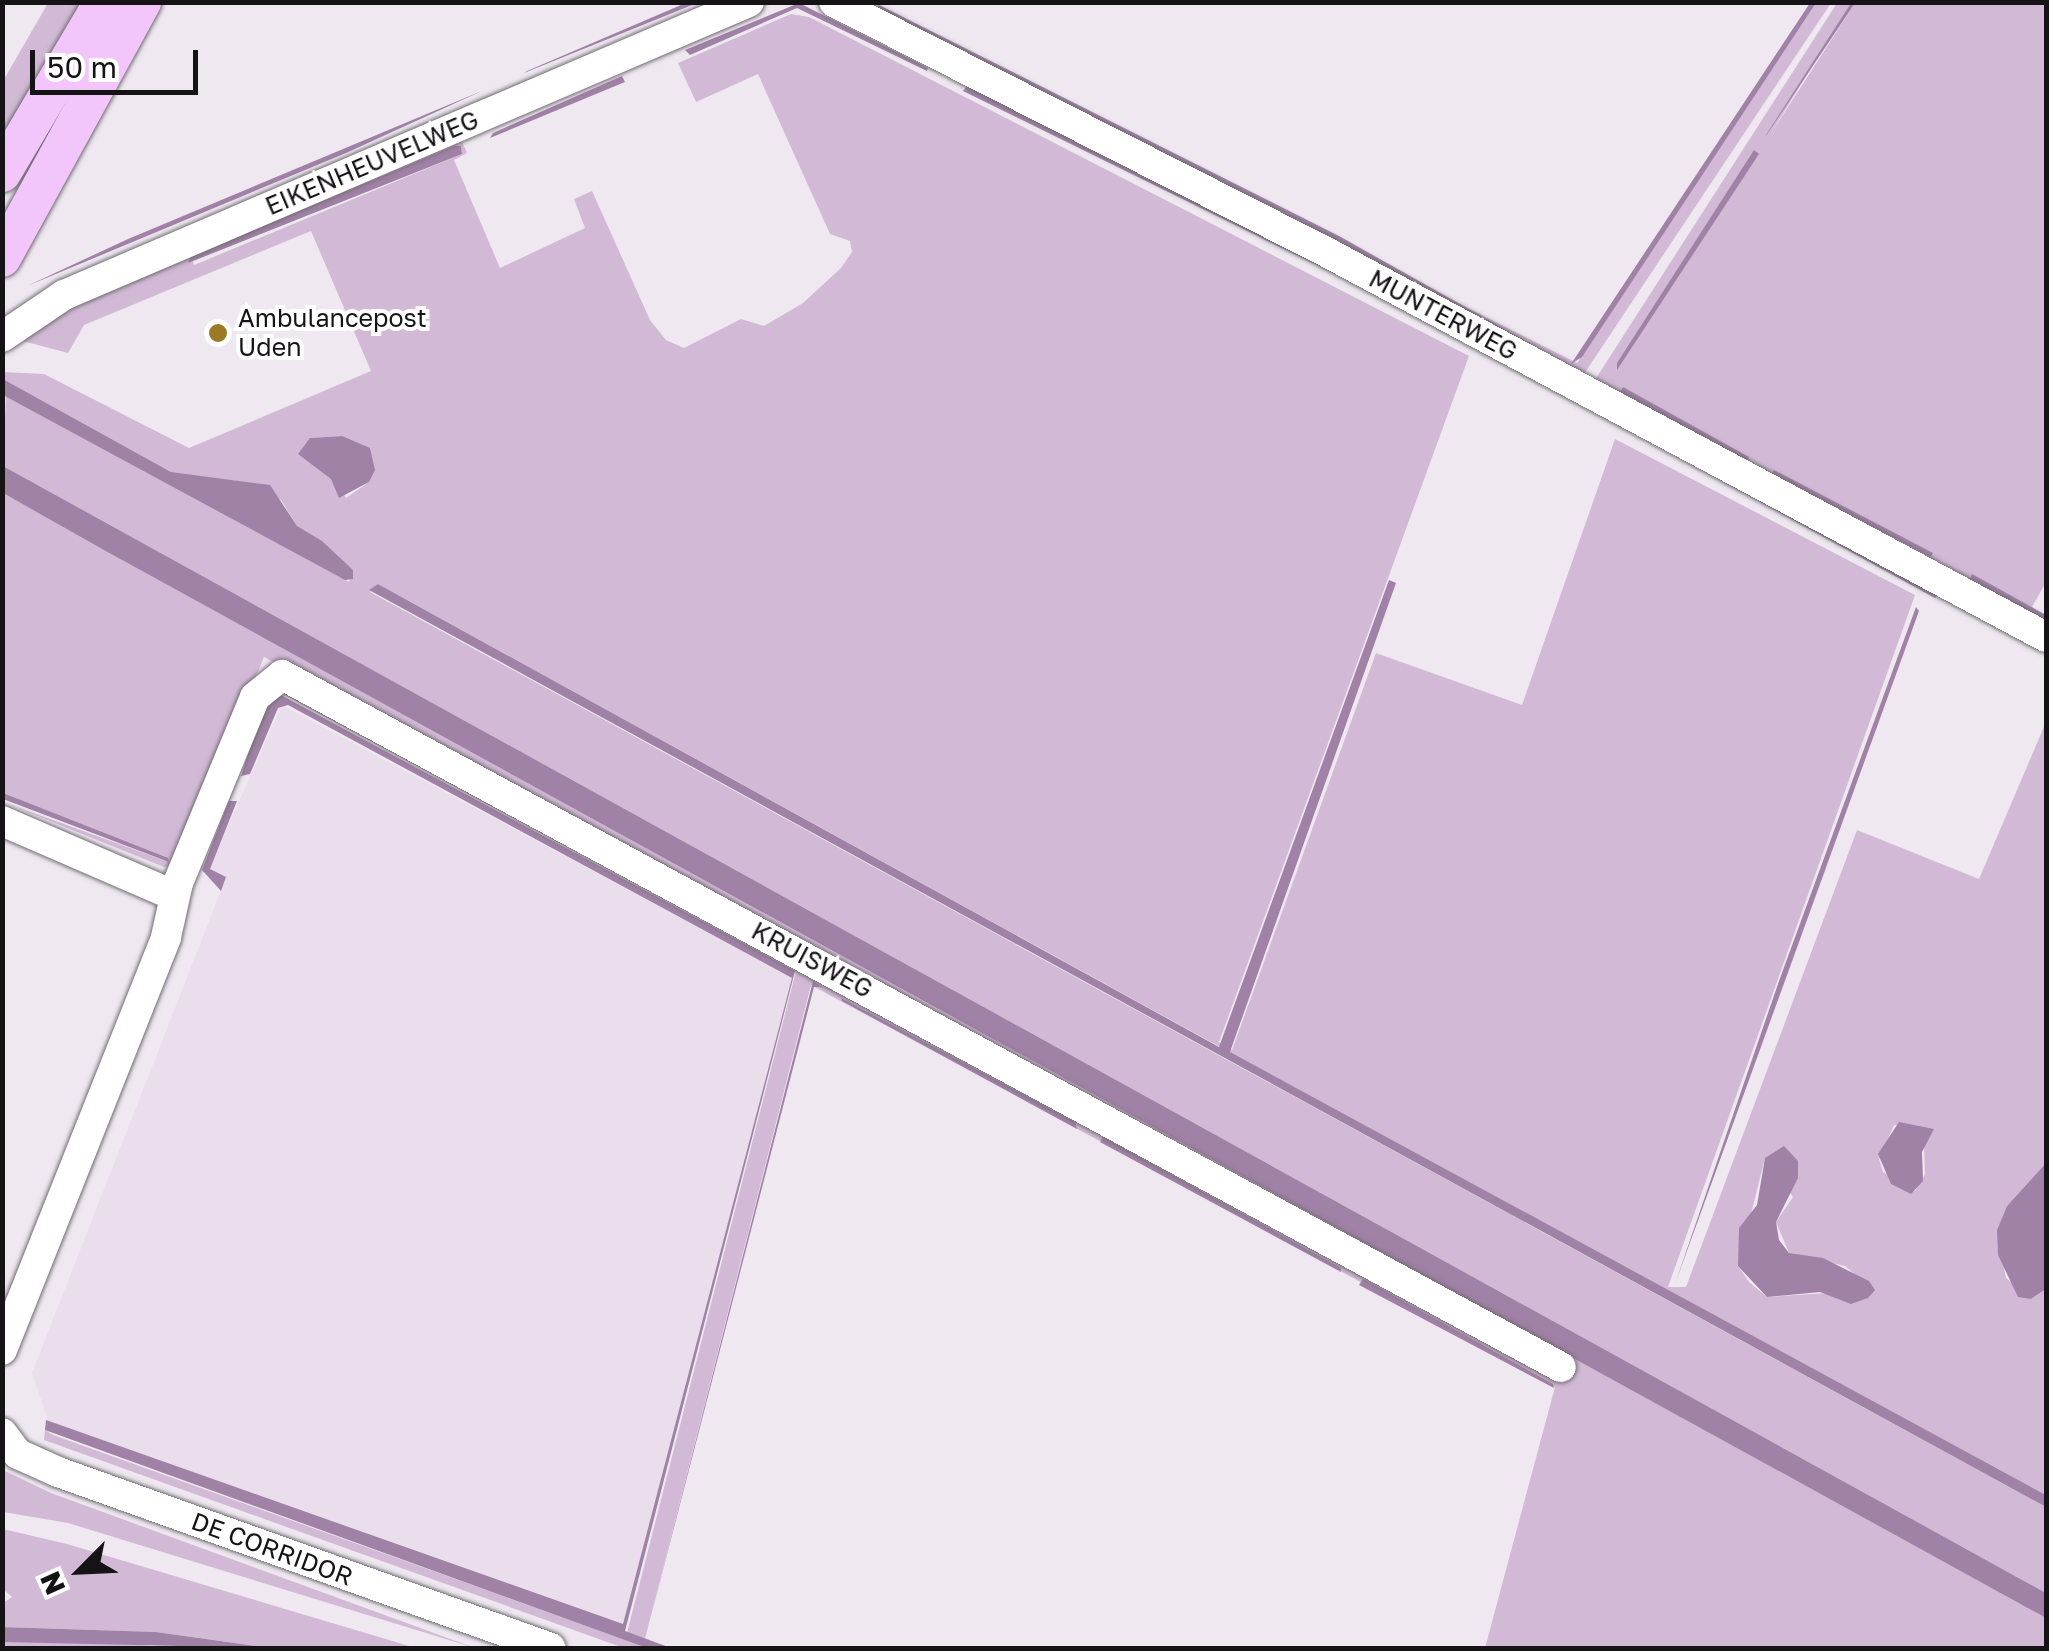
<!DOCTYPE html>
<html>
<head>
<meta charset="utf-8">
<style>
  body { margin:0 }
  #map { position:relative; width:2049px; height:1651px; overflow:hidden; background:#efe8f1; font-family:"Golos Text",sans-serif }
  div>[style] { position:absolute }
  .built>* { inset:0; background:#eaddec }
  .green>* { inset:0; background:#d2bad6 }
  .water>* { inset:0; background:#a182a7 }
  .roads { filter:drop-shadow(0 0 2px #726b73) drop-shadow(0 0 2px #726b73) }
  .minor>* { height:30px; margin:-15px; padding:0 15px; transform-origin:15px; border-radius:15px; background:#fff }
  .major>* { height:38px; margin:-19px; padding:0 19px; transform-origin:19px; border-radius:19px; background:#f3c6fb }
  .dots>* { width:28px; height:28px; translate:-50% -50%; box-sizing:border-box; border:5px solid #fff; border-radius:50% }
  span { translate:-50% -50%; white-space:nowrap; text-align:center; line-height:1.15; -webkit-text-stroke:8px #fff; paint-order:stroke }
  .street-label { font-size:25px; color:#161317 }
  .poi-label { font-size:25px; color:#161317 }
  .left { translate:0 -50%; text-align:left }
  .frame { position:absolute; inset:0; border:5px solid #161317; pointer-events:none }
  .north { position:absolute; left:30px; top:1521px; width:100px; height:100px; -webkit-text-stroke:8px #fff; paint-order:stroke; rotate:246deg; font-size:28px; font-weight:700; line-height:40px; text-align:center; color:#161317 }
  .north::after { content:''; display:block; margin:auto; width:35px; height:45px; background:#161317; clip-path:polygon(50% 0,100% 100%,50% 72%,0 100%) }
  .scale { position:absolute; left:30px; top:50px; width:168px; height:45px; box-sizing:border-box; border:5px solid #161317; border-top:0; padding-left:12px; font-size:30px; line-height:35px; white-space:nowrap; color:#161317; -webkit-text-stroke:8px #fff; paint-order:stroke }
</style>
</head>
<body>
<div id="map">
  <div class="built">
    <div style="clip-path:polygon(282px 705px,793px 978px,622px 1635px,51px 1429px,32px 1373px,226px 878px,209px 869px)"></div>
  </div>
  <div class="green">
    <div style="clip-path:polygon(48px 3px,97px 3px,3px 157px,3px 81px)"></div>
    <div style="clip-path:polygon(850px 3px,875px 3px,876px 9px,1577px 363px,1816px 3px,1831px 3px,1582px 377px)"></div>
    <div style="clip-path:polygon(evenodd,1837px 3px,1851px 3px,1768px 138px,1855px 3px,2046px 3px,2046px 582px,2032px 607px,1972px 575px,2046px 621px,1593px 383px,1837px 3px,1622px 388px,1748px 457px,1746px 461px,1621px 393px,1622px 388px)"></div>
    <div style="clip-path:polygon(evenodd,791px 14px,809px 17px,1469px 356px,1219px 1042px,1232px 1050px,1376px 653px,1522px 705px,1615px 439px,1915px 595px,1668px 1287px,1686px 1287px,1857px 830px,1979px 879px,2046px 722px,2046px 1163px,2007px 1206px,1997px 1231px,2006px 1278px,2031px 1299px,2046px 1289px,2046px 1495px,1220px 1047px,378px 584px,370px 592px,2046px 1507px,2046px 1593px,3px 466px,6px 395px,349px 582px,353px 570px,297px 526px,281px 500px,234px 480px,222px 484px,171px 472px,3px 379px,3px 372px,44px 374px,189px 448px,371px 371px,311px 231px,84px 325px,68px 353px,19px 340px,18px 330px,461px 139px,467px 153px,454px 160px,500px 268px,585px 228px,574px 199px,592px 191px,650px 320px,666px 340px,684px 348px,741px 319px,764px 326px,803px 303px,841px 268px,852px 252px,850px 241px,830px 234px,758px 74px,696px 102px,678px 63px,791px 14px,454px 146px,461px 146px,462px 154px,194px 265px,191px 256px,454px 146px,791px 14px,342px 436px,369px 482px,346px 498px,310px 438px,342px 436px,791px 14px,1894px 1125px,1915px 1127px,1924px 1146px,1925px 1174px,1915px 1191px,1883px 1172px,1879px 1159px,1894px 1125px,791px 14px,1765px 1158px,1793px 1197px,1776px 1222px,1789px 1253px,1845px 1266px,1874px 1290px,1767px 1297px,1749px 1282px,1738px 1266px,1765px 1158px)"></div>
    <div style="clip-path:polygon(3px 493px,2046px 1618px,2046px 1648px,1485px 1648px,1555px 1387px,811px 985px,645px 1639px,627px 1633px,796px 971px,283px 694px,285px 688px,1563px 1363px,264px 657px,182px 860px,171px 866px,164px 867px,3px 802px,169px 862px,3px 793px)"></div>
    <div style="clip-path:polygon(45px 1430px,53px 1435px,648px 1648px,624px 1648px,44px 1440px)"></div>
    <div style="clip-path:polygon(3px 1470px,51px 1493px,475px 1648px,68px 1523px,3px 1512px)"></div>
    <div style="clip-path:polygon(3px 1529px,67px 1544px,416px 1648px,271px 1648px,156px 1632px,3px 1627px,2px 1604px,12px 1597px,3px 1589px)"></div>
    <div style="clip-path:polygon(26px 1639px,142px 1645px,171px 1648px,3px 1648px,2px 1642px)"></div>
  </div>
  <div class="water">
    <div style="clip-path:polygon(688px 2px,697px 3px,524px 73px,527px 71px)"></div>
    <div style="clip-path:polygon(799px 3px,928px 68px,927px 71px,797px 8px,690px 55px,685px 50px)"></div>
    <div style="clip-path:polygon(1810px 3px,1816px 3px,1582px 357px,1571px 364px)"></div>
    <div style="clip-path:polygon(1851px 3px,1855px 3px,1766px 136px,1766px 135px)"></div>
    <div style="clip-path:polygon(879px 5px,1339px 236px,1545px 352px,876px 9px)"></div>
    <div style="clip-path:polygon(622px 76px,625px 82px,490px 138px,493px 133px)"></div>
    <div style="clip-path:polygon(967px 86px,1230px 216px,1376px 294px,963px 91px)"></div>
    <div style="clip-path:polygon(484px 90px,346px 153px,27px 286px,128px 239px)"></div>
    <div style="clip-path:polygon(454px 146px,461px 146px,462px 154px,188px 263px,191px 256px)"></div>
    <div style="clip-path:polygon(1754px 150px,1759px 154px,1617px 370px,1617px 363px)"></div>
    <div style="clip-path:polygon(3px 379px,171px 472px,270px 485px,297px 526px,322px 541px,353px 570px,353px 579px,345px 580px,3px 395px)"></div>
    <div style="clip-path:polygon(1623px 387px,1749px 457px,1747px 462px,1620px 392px)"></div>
    <div style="clip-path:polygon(1591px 409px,1938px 594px,1935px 598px)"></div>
    <div style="clip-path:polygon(342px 436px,370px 448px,375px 470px,369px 482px,339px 498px,331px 479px,298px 454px,310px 438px)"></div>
    <div style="clip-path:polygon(3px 466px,2046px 1593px,2046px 1618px,104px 550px,3px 493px)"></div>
    <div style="clip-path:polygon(1774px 470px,1933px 553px,1931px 557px,1772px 474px)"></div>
    <div style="clip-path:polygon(1972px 574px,2046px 615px,2046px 621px,1970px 579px)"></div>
    <div style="clip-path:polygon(1389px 580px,1396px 583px,1230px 1052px,2046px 1495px,2046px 1507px,369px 590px,378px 584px,1219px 1047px)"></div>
    <div style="clip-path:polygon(1916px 607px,1919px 611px,1675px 1284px,1779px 981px)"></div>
    <div style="clip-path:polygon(279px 694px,795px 971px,625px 1631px,671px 1648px,647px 1648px,45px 1430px,46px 1420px,623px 1624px,792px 978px,288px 705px,278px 708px,250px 774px,241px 776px,262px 711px)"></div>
    <div style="clip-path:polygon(3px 793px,168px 858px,169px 862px,3px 799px)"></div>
    <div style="clip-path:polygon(229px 801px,237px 801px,210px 869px,226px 877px,221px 891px,202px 870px)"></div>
    <div style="clip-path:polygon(813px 981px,822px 987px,814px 987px,649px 1624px)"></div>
    <div style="clip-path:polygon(841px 998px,1075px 1122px,1077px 1129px,842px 1001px)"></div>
    <div style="clip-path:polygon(1899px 1122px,1934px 1129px,1922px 1152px,1923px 1181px,1911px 1194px,1891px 1184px,1878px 1154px)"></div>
    <div style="clip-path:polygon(1103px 1137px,1341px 1268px,1341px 1272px,1100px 1142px)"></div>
    <div style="clip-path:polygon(1784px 1146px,1798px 1161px,1798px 1178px,1776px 1222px,1779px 1240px,1789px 1253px,1823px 1258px,1869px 1281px,1875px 1290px,1868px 1298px,1851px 1304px,1820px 1292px,1767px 1297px,1738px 1266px,1739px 1228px,1757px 1205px,1765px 1158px)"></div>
    <div style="clip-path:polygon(2046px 1163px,2046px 1289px,2031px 1299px,2018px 1297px,1998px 1255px,1997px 1230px,2007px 1206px)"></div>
    <div style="clip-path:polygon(1363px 1279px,1553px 1384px,1554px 1388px,1359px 1285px)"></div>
    <div style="clip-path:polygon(2px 1627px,156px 1632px,271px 1648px,3px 1642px)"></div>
  </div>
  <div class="roads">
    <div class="minor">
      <div style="left:834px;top:2px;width:554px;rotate:26.93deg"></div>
      <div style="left:1328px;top:253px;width:814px;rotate:28.14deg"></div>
      <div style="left:2px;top:337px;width:75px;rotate:-34.1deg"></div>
      <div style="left:64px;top:295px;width:745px;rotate:-23.16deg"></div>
      <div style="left:2px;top:821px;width:186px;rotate:23.4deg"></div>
      <div style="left:2px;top:1350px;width:444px;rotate:-68.3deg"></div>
      <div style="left:166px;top:937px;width:55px;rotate:-77.5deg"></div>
      <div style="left:178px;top:883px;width:201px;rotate:-67.5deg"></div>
      <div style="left:255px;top:697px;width:35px;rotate:-39deg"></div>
      <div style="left:282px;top:675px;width:1454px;rotate:28.42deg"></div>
      <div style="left:2px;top:1433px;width:26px;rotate:53deg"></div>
      <div style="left:18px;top:1454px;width:44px;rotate:24.2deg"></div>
      <div style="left:58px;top:1472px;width:523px;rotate:19.65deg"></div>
    </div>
    <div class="major">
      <div style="left:2px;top:173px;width:199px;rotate:-59.4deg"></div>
      <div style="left:2px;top:258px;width:292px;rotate:-61.3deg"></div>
    </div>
  </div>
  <div class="dots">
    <div style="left:218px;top:333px;background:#9c7924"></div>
  </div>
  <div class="street-label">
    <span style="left:372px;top:163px;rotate:-23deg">EIKENHEUVELWEG</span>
    <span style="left:1443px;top:315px;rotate:28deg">MUNTERWEG</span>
    <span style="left:812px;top:960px;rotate:28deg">KRUISWEG</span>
    <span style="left:272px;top:1549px;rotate:20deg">DE CORRIDOR</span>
  </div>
  <div class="poi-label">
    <span class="left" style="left:238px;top:333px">Ambulancepost<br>Uden</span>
  </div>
  <div class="frame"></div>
  <div class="north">N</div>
  <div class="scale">50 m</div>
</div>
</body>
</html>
